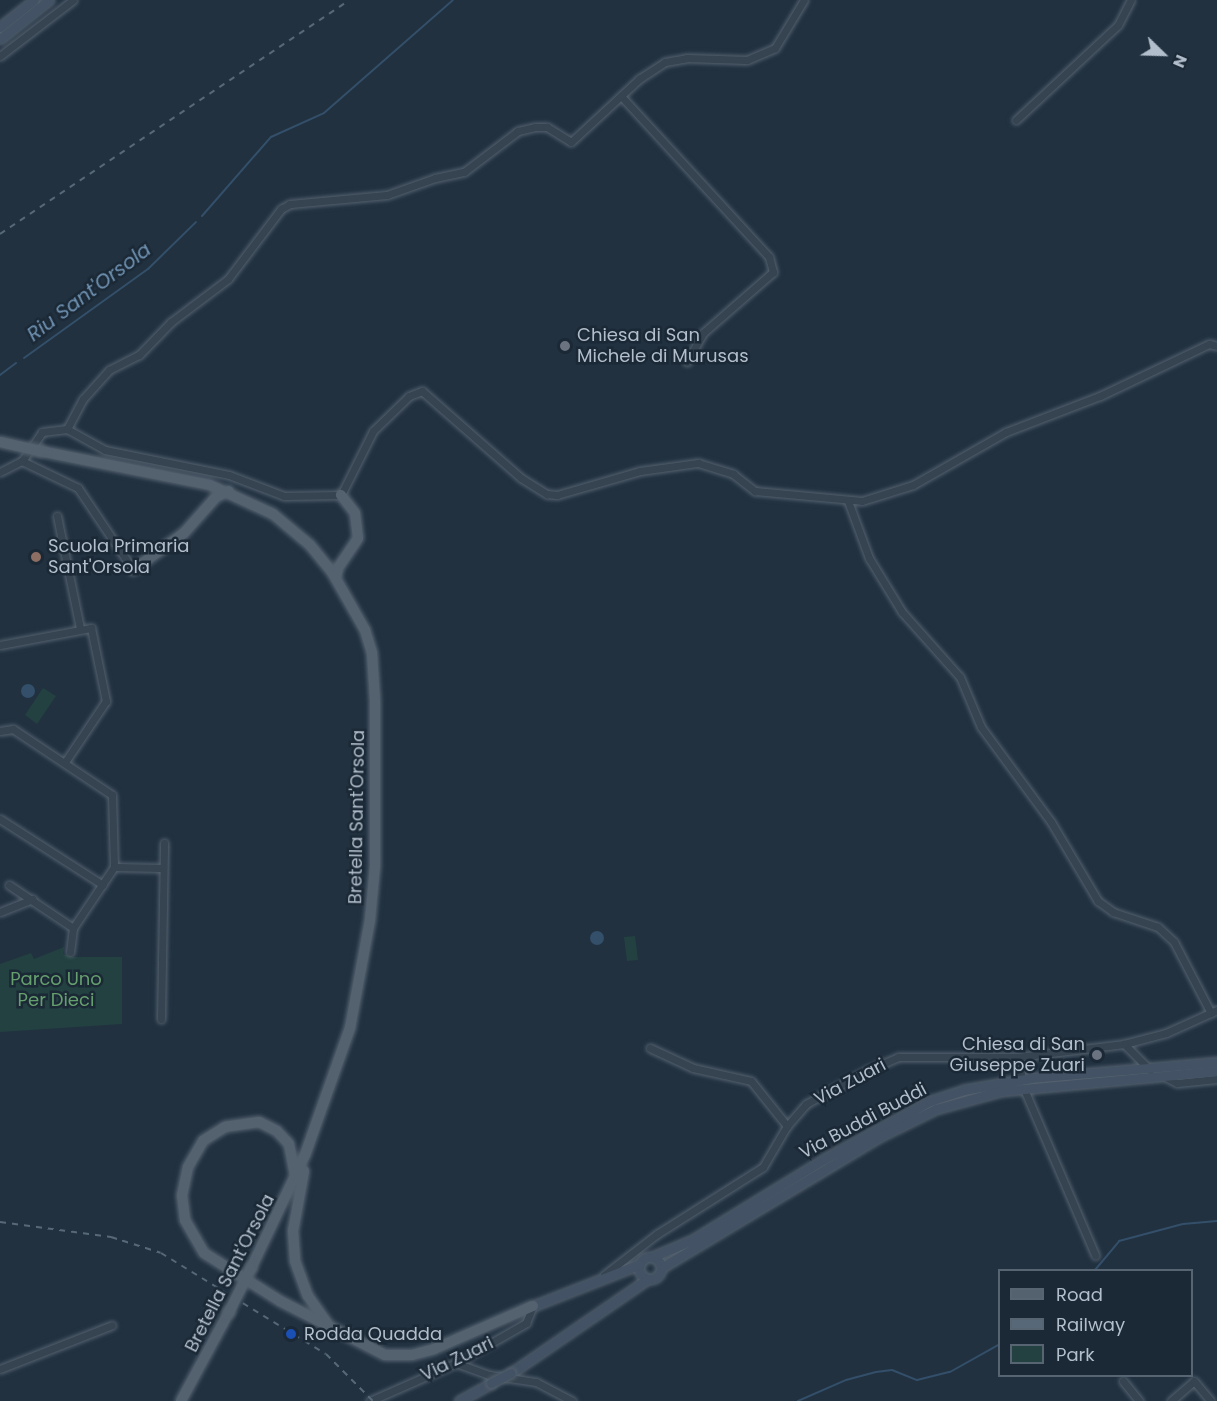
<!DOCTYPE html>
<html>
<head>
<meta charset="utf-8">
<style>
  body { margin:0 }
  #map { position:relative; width:1217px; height:1401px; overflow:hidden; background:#213140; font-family:Poppins,sans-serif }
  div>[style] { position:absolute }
  .green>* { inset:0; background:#234141 }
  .water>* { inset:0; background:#334f69 }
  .round { border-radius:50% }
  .stream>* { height:2px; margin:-1px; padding:0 1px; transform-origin:1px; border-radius:1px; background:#334f69 }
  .roads { filter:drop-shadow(0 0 2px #54616e) drop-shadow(0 0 2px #54616e) }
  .street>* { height:7px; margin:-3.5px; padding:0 3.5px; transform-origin:3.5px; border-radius:3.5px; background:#364350 }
  .secondary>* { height:9px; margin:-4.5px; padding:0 4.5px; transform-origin:4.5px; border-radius:4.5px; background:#435264 }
  .secondary>.ring { margin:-4.5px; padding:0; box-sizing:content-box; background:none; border:9px solid #435264; border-radius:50% }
  .primary>* { height:10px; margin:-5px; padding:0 5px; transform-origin:5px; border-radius:5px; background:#546270 }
  .rail>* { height:2px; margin-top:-1px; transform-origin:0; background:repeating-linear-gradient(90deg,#576878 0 6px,transparent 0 12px) }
  .bridges { filter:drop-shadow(0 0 2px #54616e) drop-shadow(0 0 2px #54616e) }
  .secondary-bridge>* { height:9px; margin:-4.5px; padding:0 4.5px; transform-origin:4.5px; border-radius:4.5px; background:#435264 }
  .primary-bridge>* { height:10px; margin:-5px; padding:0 5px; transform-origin:5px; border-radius:5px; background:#546270 }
  .dots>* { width:16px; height:16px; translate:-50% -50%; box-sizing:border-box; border:3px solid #1b2835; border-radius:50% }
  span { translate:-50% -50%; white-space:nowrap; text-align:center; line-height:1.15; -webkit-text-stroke:5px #1b2835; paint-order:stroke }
  .poi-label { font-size:18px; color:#b2becb }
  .left { translate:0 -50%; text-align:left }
  .right { translate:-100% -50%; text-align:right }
  .street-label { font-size:18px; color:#b2becb }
  .park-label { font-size:18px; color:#669f6e }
  .water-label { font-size:20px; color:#6f92b2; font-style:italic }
  .legend { position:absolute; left:998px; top:1269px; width:195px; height:108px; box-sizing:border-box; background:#1b2835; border:2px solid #576471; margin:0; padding:8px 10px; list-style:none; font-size:18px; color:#b2becb }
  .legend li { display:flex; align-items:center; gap:12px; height:30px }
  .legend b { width:30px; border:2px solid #576471 }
  .north { position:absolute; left:1133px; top:24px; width:60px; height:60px; -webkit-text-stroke:4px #1b2835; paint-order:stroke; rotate:113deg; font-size:16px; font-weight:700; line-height:24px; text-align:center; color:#b2becb }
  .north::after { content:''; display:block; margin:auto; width:21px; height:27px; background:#b2becb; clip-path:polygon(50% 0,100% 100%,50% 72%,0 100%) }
</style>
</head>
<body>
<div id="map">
  <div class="green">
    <div style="clip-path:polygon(43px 688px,56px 696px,37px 724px,25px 715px)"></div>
    <div style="clip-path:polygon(635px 936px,638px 960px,627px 961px,624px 937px)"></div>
    <div style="clip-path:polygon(64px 947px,63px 954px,75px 957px,122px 957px,122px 1024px,0 1032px,0 964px,31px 953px,34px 959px)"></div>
  </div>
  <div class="water">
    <div class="round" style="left:21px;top:684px;width:14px;height:14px"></div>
    <div class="round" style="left:590px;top:931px;width:14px;height:14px"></div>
  </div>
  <div class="stream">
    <div style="left:202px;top:216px;width:105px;rotate:-48.9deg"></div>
    <div style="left:271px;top:137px;width:58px;rotate:-24.4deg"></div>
    <div style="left:324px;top:113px;width:171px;rotate:-41.2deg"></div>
    <div style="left:24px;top:358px;width:153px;rotate:-35.7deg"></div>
    <div style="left:148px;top:269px;width:67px;rotate:-44.4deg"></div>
    <div style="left:0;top:375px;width:20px;rotate:-37deg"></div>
    <div style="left:1095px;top:1270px;width:38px;rotate:-50deg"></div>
    <div style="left:1119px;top:1241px;width:66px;rotate:-14.9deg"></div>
    <div style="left:1183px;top:1224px;width:34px;rotate:-5deg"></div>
    <div style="left:798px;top:1401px;width:52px;rotate:-23.6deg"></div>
    <div style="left:846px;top:1380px;width:31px;rotate:-15deg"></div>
    <div style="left:876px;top:1372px;width:16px;rotate:-7deg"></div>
    <div style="left:892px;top:1370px;width:27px;rotate:22deg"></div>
    <div style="left:917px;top:1380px;width:34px;rotate:-14deg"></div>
    <div style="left:950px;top:1372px;width:57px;rotate:-29.2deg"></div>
  </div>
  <div class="roads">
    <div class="street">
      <div style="left:0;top:56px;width:92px;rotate:-37.5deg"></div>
      <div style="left:621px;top:96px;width:219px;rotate:47.4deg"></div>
      <div style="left:769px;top:257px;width:16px;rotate:75deg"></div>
      <div style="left:773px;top:272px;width:93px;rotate:138.9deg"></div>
      <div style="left:703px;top:333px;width:33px;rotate:119deg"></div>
      <div style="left:1016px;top:120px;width:139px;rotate:-43deg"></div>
      <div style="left:1118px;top:25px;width:28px;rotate:-63deg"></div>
      <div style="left:67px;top:429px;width:43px;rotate:28.9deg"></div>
      <div style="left:105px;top:450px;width:126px;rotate:11.4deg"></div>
      <div style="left:229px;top:475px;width:59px;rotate:20.9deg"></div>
      <div style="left:284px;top:496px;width:57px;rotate:-1deg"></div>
      <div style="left:341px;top:495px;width:72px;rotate:-63.4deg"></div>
      <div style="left:373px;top:431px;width:50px;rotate:-44.2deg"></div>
      <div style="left:409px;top:396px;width:14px;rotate:-21deg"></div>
      <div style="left:422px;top:391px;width:132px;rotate:41.3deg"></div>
      <div style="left:521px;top:478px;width:31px;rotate:32deg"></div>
      <div style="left:547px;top:494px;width:10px;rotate:6deg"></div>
      <div style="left:557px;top:495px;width:86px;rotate:-16.1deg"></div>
      <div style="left:640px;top:471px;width:59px;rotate:-7.9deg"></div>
      <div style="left:698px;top:463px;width:37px;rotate:17deg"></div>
      <div style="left:733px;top:474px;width:28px;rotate:38deg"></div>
      <div style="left:755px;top:491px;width:107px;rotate:5.3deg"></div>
      <div style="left:862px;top:501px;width:53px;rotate:-17.4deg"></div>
      <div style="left:913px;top:485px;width:107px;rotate:-29.7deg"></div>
      <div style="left:1006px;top:432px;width:101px;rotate:-21deg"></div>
      <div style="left:1100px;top:396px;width:121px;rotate:-25.5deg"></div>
      <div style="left:1209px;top:344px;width:8px;rotate:14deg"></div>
      <div style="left:22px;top:461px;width:62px;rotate:25.7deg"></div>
      <div style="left:78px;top:488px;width:99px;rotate:56.1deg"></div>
      <div style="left:0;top:472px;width:25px;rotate:-27deg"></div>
      <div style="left:22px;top:461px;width:35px;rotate:-55deg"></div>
      <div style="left:42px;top:432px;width:25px;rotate:-7deg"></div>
      <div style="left:67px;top:429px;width:34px;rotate:-62deg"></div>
      <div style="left:83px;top:399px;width:39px;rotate:-48deg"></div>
      <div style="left:109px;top:370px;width:34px;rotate:-27deg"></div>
      <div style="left:139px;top:355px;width:46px;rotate:-45.9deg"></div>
      <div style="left:171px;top:322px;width:71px;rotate:-37deg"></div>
      <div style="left:228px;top:279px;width:88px;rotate:-52.9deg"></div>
      <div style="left:281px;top:209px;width:10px;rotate:-29deg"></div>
      <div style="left:290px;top:204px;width:97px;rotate:-5.3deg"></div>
      <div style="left:387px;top:195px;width:51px;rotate:-19.5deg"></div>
      <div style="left:435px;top:178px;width:30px;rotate:-12deg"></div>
      <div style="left:464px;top:172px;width:68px;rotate:-37.2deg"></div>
      <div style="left:518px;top:131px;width:17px;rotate:-13deg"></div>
      <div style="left:535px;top:127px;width:12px"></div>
      <div style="left:547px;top:127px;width:28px;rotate:32deg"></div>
      <div style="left:571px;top:142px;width:93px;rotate:-42.8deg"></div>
      <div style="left:639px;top:79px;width:31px;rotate:-33deg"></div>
      <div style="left:665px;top:62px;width:22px;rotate:-10deg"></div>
      <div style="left:687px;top:58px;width:60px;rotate:1.9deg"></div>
      <div style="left:747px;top:60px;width:30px;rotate:-23deg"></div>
      <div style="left:775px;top:48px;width:56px;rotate:-58.9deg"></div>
      <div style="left:848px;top:501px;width:61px;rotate:69.8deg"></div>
      <div style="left:869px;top:558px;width:63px;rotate:58.6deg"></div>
      <div style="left:902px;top:612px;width:87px;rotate:48.3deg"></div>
      <div style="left:960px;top:677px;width:54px;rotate:67.2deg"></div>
      <div style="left:981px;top:727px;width:118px;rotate:53.6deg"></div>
      <div style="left:1051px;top:822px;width:92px;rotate:59.3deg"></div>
      <div style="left:1098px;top:901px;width:19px;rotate:36deg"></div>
      <div style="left:1113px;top:912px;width:47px;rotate:18.4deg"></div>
      <div style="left:1158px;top:927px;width:22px;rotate:43deg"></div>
      <div style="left:1174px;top:942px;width:80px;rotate:62.5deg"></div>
      <div style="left:57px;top:516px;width:114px;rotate:78.4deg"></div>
      <div style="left:0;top:645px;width:93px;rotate:-10.6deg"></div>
      <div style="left:91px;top:628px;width:75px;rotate:78.4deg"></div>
      <div style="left:106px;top:701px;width:73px;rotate:123.9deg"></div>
      <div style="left:0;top:731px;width:13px;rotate:-9deg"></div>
      <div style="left:13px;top:729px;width:119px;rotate:33.7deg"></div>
      <div style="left:112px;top:795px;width:72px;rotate:88.4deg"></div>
      <div style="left:114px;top:867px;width:73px;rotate:123.9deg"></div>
      <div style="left:73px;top:928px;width:24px;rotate:97deg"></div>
      <div style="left:0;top:819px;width:122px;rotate:32.7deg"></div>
      <div style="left:114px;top:867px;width:49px;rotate:1.2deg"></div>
      <div style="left:9px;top:885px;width:77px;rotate:33.9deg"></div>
      <div style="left:0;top:912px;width:35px;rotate:-22deg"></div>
      <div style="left:161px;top:1019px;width:176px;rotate:-89deg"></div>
      <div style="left:650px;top:1048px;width:47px;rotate:24.9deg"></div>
      <div style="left:693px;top:1068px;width:59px;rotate:12.6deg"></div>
      <div style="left:751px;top:1081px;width:58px;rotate:51.3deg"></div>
      <div style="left:1018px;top:1057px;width:23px;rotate:80deg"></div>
      <div style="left:1150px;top:1070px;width:37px;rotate:-135deg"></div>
      <div style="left:1124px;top:1044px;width:43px;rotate:-14.7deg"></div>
      <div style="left:1166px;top:1033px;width:56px;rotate:-24.3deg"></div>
      <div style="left:1167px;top:1078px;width:11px;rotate:27deg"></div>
      <div style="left:1177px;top:1083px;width:40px;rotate:-5.7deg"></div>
      <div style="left:1024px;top:1089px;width:181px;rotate:66.8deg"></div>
      <div style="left:604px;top:1275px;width:67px;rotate:-37.7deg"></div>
      <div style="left:657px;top:1234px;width:125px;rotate:-32.3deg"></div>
      <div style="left:763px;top:1167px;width:48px;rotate:-59.7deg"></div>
      <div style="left:787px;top:1126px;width:29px;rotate:-49deg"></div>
      <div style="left:806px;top:1104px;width:71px;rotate:-28.7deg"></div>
      <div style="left:868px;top:1070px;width:33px;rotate:-23deg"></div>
      <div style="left:898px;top:1057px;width:120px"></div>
      <div style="left:1018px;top:1057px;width:107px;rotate:-7deg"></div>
      <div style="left:456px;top:1363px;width:35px;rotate:20deg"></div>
      <div style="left:489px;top:1375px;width:48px;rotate:8.5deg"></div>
      <div style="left:536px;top:1382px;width:41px;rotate:27.8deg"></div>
      <div style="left:0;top:1369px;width:120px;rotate:-21.4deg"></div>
      <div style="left:1123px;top:1381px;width:26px;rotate:51deg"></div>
      <div style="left:370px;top:1401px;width:94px;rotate:-23.8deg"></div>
      <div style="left:456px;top:1363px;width:81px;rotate:-29.7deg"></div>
      <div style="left:526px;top:1323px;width:18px;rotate:-68deg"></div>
      <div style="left:1171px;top:1401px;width:30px;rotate:-41deg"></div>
      <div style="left:1194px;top:1381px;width:26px;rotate:50deg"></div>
    </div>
    <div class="secondary">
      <div style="left:0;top:27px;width:43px;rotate:-38.5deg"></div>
      <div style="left:0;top:39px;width:63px;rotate:-38.5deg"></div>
      <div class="ring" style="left:639px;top:1257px;width:13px;height:13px"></div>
      <div style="left:652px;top:1257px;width:43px;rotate:-23deg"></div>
      <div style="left:692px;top:1240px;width:155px;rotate:-31.5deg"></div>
      <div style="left:824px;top:1159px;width:121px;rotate:-28.7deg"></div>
      <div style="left:930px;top:1101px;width:35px;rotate:-18deg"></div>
      <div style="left:963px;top:1090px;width:69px;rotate:-10deg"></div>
      <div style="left:1031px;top:1078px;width:187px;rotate:-4.9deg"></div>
      <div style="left:661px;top:1268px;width:254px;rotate:-31deg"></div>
      <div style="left:879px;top:1137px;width:64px;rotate:-26.2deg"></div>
      <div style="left:936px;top:1109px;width:67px;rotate:-15.5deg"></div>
      <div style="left:1001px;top:1091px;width:217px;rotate:-5.3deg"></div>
      <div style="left:533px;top:1306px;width:115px;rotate:-21.4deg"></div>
      <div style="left:511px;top:1373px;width:166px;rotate:-34.5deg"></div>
      <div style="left:459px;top:1401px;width:37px;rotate:-29deg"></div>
    </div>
    <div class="primary">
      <div style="left:40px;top:451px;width:173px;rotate:11.3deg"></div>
      <div style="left:210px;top:485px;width:69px;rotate:24.7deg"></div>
      <div style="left:273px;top:514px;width:48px;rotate:40deg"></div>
      <div style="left:310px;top:545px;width:35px;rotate:51deg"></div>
      <div style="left:332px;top:572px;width:67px;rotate:60.4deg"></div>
      <div style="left:365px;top:630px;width:24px;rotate:73deg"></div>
      <div style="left:372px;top:653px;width:48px;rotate:86.4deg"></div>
      <div style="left:375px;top:701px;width:165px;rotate:90deg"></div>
      <div style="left:375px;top:866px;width:54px;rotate:95.3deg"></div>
      <div style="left:370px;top:920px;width:110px;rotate:100.5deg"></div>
      <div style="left:350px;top:1028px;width:135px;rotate:109.5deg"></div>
      <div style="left:305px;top:1155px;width:125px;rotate:115.5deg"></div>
      <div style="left:133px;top:570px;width:63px;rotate:-36deg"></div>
      <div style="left:184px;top:533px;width:48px;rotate:-48.4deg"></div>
      <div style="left:216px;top:497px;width:14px;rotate:-25deg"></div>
      <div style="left:336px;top:578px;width:10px;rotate:-79deg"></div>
      <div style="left:338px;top:568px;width:36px;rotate:-56deg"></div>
      <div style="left:358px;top:538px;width:25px;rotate:-97deg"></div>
      <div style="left:355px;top:513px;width:23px;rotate:-128deg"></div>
      <div style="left:304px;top:1171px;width:61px;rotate:100.4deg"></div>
      <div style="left:293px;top:1231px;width:30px;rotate:86deg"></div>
      <div style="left:295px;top:1261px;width:37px;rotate:70deg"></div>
      <div style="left:308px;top:1296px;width:35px;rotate:55deg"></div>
      <div style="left:295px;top:1175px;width:32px;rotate:-101deg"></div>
      <div style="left:289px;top:1144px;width:18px;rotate:-133deg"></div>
      <div style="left:277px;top:1131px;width:20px;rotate:-153deg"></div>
      <div style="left:259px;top:1122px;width:34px;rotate:172deg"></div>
      <div style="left:225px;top:1127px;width:26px;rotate:148deg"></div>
      <div style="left:203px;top:1141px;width:30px;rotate:120deg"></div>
      <div style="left:188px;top:1167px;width:29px;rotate:102deg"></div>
      <div style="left:182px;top:1195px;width:25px;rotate:83deg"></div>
      <div style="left:185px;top:1220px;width:38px;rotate:60deg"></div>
      <div style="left:204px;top:1253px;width:90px;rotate:32.3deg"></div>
      <div style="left:280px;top:1301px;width:118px;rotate:27.2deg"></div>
      <div style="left:385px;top:1355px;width:27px"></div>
      <div style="left:412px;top:1355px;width:23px;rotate:-15deg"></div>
      <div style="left:434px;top:1349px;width:108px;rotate:-23.5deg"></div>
      <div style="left:181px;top:1401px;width:101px;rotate:-61.7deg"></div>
    </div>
  </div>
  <div class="rail">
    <div style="left:0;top:234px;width:420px;rotate:-33.8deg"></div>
    <div style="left:0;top:1222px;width:112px;rotate:7.7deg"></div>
    <div style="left:111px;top:1237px;width:52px;rotate:17.7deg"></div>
    <div style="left:161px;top:1253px;width:193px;rotate:31.5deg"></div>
    <div style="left:326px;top:1354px;width:66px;rotate:45deg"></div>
  </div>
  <div class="bridges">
    <div class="secondary-bridge">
      <div style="left:491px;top:1383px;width:22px;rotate:-27deg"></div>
    </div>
    <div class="primary-bridge">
      <div style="left:0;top:442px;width:41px;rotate:12.7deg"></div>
      <div style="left:229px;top:1312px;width:49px;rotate:-63.4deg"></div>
    </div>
  </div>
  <div class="dots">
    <div style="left:565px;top:346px;background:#6b7280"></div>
    <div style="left:36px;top:557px;background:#8d6e63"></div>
    <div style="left:1097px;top:1055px;background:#6b7280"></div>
    <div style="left:291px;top:1334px;background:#1a4fb4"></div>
  </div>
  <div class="poi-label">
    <span class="left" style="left:577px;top:346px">Chiesa di San<br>Michele di Murusas</span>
    <span class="left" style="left:48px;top:557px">Scuola Primaria<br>Sant'Orsola</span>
    <span class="right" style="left:1085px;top:1055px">Chiesa di San<br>Giuseppe Zuari</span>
    <span class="left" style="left:304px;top:1334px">Rodda Quadda</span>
  </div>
  <div class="street-label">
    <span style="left:357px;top:817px;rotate:-89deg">Bretella Sant'Orsola</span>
    <span style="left:850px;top:1082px;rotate:-28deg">Via Zuari</span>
    <span style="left:863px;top:1121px;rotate:-28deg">Via Buddi Buddi</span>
    <span style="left:230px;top:1273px;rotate:-63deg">Bretella Sant'Orsola</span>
    <span style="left:457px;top:1359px;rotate:-26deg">Via Zuari</span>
  </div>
  <div class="park-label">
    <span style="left:56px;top:990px">Parco Uno<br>Per Dieci</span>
  </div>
  <div class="water-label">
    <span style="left:89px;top:292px;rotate:-37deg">Riu Sant'Orsola</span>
  </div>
  <ul class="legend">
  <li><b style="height:8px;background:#546270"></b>Road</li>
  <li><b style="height:8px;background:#576878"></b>Railway</li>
  <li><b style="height:16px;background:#234141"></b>Park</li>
  </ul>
  <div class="north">N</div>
</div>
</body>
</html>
